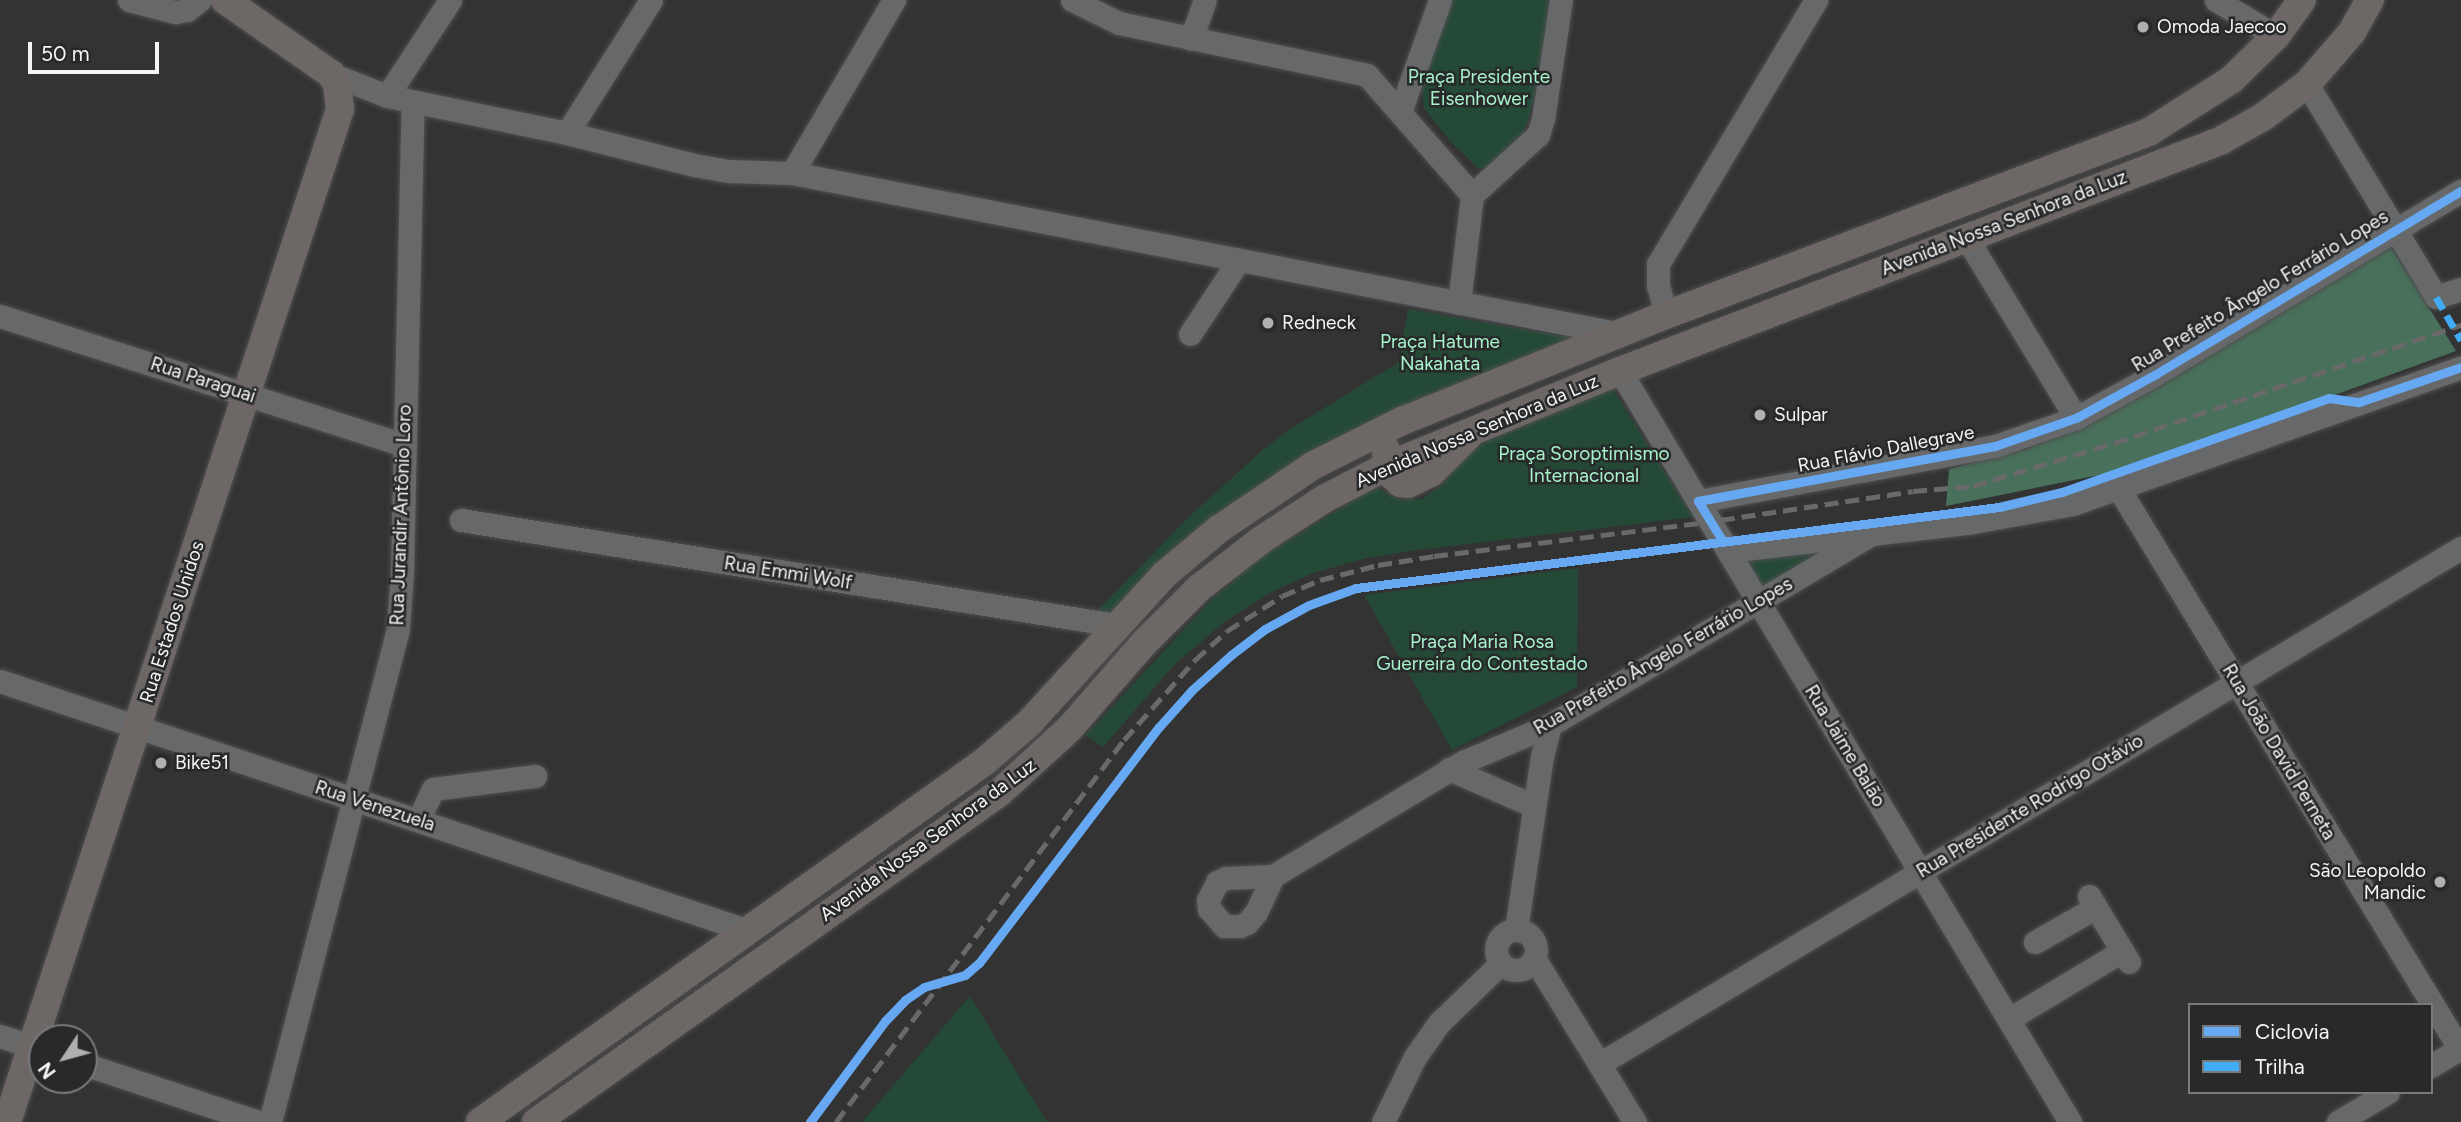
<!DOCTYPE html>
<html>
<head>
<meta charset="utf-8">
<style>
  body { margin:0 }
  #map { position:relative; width:2461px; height:1122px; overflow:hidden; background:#333334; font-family:Figtree,sans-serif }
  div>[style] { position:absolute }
  .green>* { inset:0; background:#244a37 }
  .forest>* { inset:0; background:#48705a }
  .roads { filter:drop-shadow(0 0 2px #4f4f50) drop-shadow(0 0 2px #4f4f50) }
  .minor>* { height:23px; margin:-11.5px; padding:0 11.5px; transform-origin:11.5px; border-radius:11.5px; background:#676869 }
  .minor>.ring { margin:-11.5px; padding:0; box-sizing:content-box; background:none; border:23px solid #676869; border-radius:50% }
  .major>* { height:28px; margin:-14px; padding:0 14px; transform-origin:14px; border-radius:14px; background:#6d6766 }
  .rail>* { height:5px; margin-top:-2.5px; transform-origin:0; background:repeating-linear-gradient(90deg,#69696a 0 14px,transparent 0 21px) }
  .quiet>* { height:7px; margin-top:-3.5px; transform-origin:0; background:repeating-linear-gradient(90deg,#42abf6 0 14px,transparent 0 21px) }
  .cycleway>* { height:9px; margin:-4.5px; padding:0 4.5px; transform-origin:4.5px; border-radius:4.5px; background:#66a8f1 }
  .dots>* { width:19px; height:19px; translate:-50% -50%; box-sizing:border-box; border:4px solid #28292b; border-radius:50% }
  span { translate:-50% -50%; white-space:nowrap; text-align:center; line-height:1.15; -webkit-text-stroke:5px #28292b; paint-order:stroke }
  .poi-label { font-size:19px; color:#f4f4f6 }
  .left { translate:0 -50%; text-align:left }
  .right { translate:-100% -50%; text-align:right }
  .park-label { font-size:19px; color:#a7f3ca }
  .street-label { font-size:19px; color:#f4f4f6 }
  .legend { position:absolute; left:2188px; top:1003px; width:245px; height:91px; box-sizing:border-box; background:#28292b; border:2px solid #7a7a7c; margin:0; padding:9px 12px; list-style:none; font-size:21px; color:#f4f4f6 }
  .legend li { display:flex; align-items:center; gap:14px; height:35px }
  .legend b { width:35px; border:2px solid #7a7a7c }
  .north { position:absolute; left:28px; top:1024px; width:70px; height:70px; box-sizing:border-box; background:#28292b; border:2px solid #7a7a7c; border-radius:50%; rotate:234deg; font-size:19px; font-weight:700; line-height:28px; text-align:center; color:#f4f4f6 }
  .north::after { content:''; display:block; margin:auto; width:24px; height:32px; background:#b0b0b2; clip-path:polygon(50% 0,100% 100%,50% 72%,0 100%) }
  .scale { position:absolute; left:28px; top:42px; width:131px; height:32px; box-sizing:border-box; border:4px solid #f4f4f6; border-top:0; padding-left:9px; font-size:21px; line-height:24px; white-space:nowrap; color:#f4f4f6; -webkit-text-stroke:5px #28292b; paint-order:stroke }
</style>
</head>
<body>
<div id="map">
  <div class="green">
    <div style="clip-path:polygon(1451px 0,1551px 0,1539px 79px,1527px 124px,1518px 144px,1499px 166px,1478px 168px,1449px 140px,1424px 108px,1422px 84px)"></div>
    <div style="clip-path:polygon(1408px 309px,1579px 339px,1372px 421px,1323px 444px,1222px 510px,1112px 615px,1095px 613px,1191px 515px,1264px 449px,1287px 431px,1399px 362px)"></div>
    <div style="clip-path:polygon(1609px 383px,1693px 517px,1417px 550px,1367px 558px,1313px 573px,1272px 592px,1227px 620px,1176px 663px,1103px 747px,1086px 735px,1212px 599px,1263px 556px,1375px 487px,1402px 500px,1422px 499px,1442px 485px,1477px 440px)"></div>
    <div style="clip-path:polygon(1842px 545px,1765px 591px,1744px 555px)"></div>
    <div style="clip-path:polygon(1578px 568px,1577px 687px,1452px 750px,1364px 595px)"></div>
    <div style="clip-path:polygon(970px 996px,1047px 1122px,862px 1122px)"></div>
  </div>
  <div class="forest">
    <div style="clip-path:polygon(2391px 247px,2456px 351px,2134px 468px,1946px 506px,1949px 469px,2026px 449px,2076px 429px,2140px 396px)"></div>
  </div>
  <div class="roads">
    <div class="minor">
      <div style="left:129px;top:0;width:48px;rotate:14.6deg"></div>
      <div style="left:175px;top:12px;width:12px;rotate:-9deg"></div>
      <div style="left:187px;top:10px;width:16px;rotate:-38deg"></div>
      <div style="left:1072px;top:0;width:52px;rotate:26.1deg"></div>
      <div style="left:1119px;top:23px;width:253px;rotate:11.8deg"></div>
      <div style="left:1367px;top:75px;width:159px;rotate:48.8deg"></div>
      <div style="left:2216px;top:0;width:70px;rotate:31deg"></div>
      <div style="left:1191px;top:39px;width:41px;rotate:-70.3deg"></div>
      <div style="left:331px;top:74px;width:60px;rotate:21.4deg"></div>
      <div style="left:387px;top:96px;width:184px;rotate:11.6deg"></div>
      <div style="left:567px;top:133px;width:131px;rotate:14.1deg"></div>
      <div style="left:694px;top:165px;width:36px;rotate:10deg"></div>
      <div style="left:729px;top:171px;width:63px;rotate:1.8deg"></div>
      <div style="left:792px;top:173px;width:844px;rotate:10.99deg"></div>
      <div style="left:2307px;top:84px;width:249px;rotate:58.8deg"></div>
      <div style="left:2436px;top:297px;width:26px;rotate:-18deg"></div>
      <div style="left:387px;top:96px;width:115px;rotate:-56.7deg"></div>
      <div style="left:1400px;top:112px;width:119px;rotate:-70.3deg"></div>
      <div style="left:567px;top:133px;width:157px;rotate:-57.7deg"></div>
      <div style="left:792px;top:173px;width:201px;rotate:-59.5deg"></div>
      <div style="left:1966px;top:237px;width:212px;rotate:58.7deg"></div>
      <div style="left:1459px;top:303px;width:109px;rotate:-83.1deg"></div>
      <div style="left:1472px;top:195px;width:89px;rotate:-42.3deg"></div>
      <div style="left:1538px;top:135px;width:17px;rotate:-73deg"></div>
      <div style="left:1543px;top:119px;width:120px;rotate:-81.4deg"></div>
      <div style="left:1666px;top:315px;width:30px;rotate:-105deg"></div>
      <div style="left:1658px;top:286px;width:22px;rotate:-90deg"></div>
      <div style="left:1658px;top:264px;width:308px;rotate:-59.1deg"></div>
      <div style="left:0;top:316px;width:425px;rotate:17.7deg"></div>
      <div style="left:1190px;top:334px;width:89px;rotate:-56.5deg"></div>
      <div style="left:1620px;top:371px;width:876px;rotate:59.07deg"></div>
      <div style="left:2119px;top:489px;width:658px;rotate:58.68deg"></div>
      <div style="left:1698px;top:501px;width:302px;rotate:-10.5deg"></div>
      <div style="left:1995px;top:446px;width:86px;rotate:-19.1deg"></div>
      <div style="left:2076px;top:418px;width:91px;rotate:-28.8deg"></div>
      <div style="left:2156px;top:374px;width:356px;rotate:-31deg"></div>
      <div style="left:461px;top:520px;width:663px;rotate:9.11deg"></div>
      <div style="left:1728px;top:551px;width:242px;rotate:-6.7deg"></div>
      <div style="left:1968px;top:523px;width:107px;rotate:-10.3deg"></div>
      <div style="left:2073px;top:504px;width:411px;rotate:-19.4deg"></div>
      <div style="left:0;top:681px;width:790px;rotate:18.46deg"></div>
      <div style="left:1449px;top:769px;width:93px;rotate:23.5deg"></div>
      <div style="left:418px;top:820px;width:34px;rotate:-64deg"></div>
      <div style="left:433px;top:789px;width:103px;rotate:-7.3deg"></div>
      <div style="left:1273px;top:876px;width:40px;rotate:115deg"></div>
      <div style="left:1256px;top:912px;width:14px;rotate:129deg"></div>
      <div style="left:1247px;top:923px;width:8px;rotate:157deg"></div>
      <div style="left:1240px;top:926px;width:16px;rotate:180deg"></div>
      <div style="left:1224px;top:926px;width:23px;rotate:-131deg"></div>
      <div style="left:1209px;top:909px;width:9px;rotate:-96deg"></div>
      <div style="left:1208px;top:900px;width:20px;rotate:-63deg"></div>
      <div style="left:1217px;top:882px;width:10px;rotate:-24deg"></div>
      <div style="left:1226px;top:878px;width:47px;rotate:-2.4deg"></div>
      <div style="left:1273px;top:876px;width:222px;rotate:-31deg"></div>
      <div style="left:1463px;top:762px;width:95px;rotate:-23deg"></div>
      <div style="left:1550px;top:725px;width:372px;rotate:-30.7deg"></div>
      <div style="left:2089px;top:896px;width:77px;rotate:58.8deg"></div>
      <div class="ring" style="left:1496px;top:930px;width:17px;height:17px"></div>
      <div style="left:1516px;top:930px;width:175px;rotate:-81.5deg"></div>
      <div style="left:1542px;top:757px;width:33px;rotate:-76deg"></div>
      <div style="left:2035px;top:942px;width:70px;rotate:-29.8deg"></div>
      <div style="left:1534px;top:958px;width:193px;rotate:58.4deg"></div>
      <div style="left:2009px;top:1019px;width:132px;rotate:-31deg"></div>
      <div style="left:0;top:1036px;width:44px;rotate:18.4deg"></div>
      <div style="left:84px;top:1064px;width:183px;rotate:18.4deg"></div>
      <div style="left:1599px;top:1064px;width:1005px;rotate:-30.91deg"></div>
      <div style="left:2431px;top:1066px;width:35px;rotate:-31deg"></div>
      <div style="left:270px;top:1122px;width:509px;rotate:-75.45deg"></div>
      <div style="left:398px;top:629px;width:57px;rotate:-86deg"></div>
      <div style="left:402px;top:572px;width:469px;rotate:-88.7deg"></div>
      <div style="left:1383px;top:1122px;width:72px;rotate:-63.8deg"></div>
      <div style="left:1415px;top:1057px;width:42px;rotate:-54.8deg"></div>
      <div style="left:1439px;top:1023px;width:86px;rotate:-44.1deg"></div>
      <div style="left:2338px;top:1122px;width:58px;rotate:-31deg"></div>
    </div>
    <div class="major">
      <div style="left:1386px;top:450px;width:16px;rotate:86deg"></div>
      <div style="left:1387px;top:466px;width:12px;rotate:59deg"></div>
      <div style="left:1393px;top:476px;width:10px;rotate:45deg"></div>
      <div style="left:1400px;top:483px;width:8px;rotate:7deg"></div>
      <div style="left:1408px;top:484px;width:25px;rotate:-26deg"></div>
      <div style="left:1431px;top:473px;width:52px;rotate:-45deg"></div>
      <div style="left:7px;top:1122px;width:1066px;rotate:-71.8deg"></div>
      <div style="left:340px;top:109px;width:25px;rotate:-97deg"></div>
      <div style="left:337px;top:84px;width:12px;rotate:-121deg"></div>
      <div style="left:331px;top:74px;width:129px;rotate:-145.1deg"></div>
      <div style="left:480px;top:1122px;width:619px;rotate:-35.54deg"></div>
      <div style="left:984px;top:762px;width:60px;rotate:-40.9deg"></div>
      <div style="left:1029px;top:723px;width:200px;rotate:-47.6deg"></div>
      <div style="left:1164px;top:575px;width:72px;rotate:-39.9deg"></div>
      <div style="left:1219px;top:529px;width:115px;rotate:-34deg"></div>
      <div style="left:1314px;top:465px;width:98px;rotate:-26.6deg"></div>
      <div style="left:1402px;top:421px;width:284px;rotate:-21.9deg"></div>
      <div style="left:1666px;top:315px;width:517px;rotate:-20.75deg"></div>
      <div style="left:2149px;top:132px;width:97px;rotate:-32.4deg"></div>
      <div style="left:2231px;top:80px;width:63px;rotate:-44.4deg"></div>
      <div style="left:2276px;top:36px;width:44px;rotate:-54.2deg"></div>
      <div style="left:536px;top:1122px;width:568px;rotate:-35.4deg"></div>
      <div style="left:999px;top:793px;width:95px;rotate:-42.4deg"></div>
      <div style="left:1069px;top:729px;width:114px;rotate:-48.9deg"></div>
      <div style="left:1144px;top:643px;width:78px;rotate:-45deg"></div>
      <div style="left:1199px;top:588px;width:78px;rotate:-37.7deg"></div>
      <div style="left:1261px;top:540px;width:75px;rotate:-33.1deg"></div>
      <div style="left:1324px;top:499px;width:71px;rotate:-27.6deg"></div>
      <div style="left:1387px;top:466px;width:252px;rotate:-22.2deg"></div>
      <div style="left:1620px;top:371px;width:643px;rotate:-20.97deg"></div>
      <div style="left:2220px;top:141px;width:49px;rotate:-29.2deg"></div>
      <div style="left:2263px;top:117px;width:55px;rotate:-36.9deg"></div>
      <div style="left:2307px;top:84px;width:69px;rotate:-49.1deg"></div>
      <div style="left:2352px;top:32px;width:37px;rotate:-61deg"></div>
    </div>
  </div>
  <div class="rail">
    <div style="left:836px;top:1122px;width:478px;rotate:-53deg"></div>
    <div style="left:1124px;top:740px;width:107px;rotate:-48.4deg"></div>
    <div style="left:1195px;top:660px;width:43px;rotate:-42.2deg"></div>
    <div style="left:1227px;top:631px;width:65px;rotate:-32.5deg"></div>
    <div style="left:1282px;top:596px;width:41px;rotate:-22.8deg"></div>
    <div style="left:1320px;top:580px;width:60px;rotate:-14.5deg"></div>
    <div style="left:1378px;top:565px;width:57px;rotate:-9.1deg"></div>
    <div style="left:1434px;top:556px;width:268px;rotate:-7.1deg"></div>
    <div style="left:1700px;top:523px;width:215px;rotate:-8.5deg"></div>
    <div style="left:1913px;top:491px;width:60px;rotate:-4.8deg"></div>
    <div style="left:1973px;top:486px;width:147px;rotate:-17deg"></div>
    <div style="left:2114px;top:443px;width:367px;rotate:-18.8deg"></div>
  </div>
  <div class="quiet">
    <div style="left:2436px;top:297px;width:50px;rotate:59.8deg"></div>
  </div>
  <div class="cycleway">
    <div style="left:1722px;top:540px;width:46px;rotate:-121.6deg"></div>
    <div style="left:1698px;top:501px;width:302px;rotate:-10.5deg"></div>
    <div style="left:1995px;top:446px;width:86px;rotate:-19.1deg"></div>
    <div style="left:2076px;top:418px;width:91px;rotate:-28.8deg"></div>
    <div style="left:2156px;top:374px;width:356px;rotate:-31deg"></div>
    <div style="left:810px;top:1122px;width:126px;rotate:-53.4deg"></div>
    <div style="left:885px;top:1021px;width:29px;rotate:-46deg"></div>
    <div style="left:905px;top:1000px;width:23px;rotate:-34deg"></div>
    <div style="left:924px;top:987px;width:43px;rotate:-16.3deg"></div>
    <div style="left:965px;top:975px;width:18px;rotate:-41deg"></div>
    <div style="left:979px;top:963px;width:297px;rotate:-52.7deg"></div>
    <div style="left:1159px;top:727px;width:50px;rotate:-48.3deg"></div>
    <div style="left:1192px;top:690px;width:52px;rotate:-41.9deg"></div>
    <div style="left:1231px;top:655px;width:43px;rotate:-37.4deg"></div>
    <div style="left:1265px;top:629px;width:50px;rotate:-28.6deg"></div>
    <div style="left:1309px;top:605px;width:50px;rotate:-19.9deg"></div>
    <div style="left:1356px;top:588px;width:648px;rotate:-7.18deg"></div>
    <div style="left:1999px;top:507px;width:65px;rotate:-13.4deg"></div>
    <div style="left:2062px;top:492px;width:283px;rotate:-19.4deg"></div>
    <div style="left:2329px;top:398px;width:30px;rotate:8deg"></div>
    <div style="left:2359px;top:402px;width:108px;rotate:-18.9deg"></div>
  </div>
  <div class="dots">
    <div style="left:2143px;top:27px;background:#b0b0b2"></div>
    <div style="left:1268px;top:323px;background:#b0b0b2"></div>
    <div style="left:1760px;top:415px;background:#b0b0b2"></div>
    <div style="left:161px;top:763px;background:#b0b0b2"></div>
    <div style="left:2440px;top:882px;background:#b0b0b2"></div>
  </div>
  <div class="poi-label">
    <span class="left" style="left:2157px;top:27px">Omoda Jaecoo</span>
    <span class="left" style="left:1282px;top:323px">Redneck</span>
    <span class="left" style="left:1774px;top:415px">Sulpar</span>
    <span class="left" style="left:175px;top:763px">Bike51</span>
    <span class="right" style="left:2426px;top:882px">São Leopoldo<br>Mandic</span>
  </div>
  <div class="park-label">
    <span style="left:1479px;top:88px">Praça Presidente<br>Eisenhower</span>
    <span style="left:1440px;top:353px">Praça Hatume<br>Nakahata</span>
    <span style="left:1584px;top:465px">Praça Soroptimismo<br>Internacional</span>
    <span style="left:1482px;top:653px">Praça Maria Rosa<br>Guerreira do Contestado</span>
  </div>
  <div class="street-label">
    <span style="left:2004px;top:223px;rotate:-21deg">Avenida Nossa Senhora da Luz</span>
    <span style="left:2260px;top:291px;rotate:-31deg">Rua Prefeito Ângelo Ferrário Lopes</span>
    <span style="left:203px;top:380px;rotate:18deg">Rua Paraguai</span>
    <span style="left:1477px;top:431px;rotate:-23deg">Avenida Nossa Senhora da Luz</span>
    <span style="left:1886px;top:449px;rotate:-11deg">Rua Flávio Dallegrave</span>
    <span style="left:401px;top:515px;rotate:-88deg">Rua Jurandir Antônio Loro</span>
    <span style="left:788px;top:573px;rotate:9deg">Rua Emmi Wolf</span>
    <span style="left:172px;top:622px;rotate:-72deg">Rua Estados Unidos</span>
    <span style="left:1663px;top:656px;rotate:-30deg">Rua Prefeito Ângelo Ferrário Lopes</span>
    <span style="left:1845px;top:746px;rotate:59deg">Rua Jaime Balão</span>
    <span style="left:2279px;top:752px;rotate:59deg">Rua João David Perneta</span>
    <span style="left:375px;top:806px;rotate:18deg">Rua Venezuela</span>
    <span style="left:2030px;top:806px;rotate:-31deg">Rua Presidente Rodrigo Otávio</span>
    <span style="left:928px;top:840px;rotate:-36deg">Avenida Nossa Senhora da Luz</span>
  </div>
  <ul class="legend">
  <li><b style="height:9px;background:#66a8f1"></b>Ciclovia</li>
  <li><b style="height:9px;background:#42abf6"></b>Trilha</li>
  </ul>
  <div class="north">N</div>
  <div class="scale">50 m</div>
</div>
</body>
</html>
